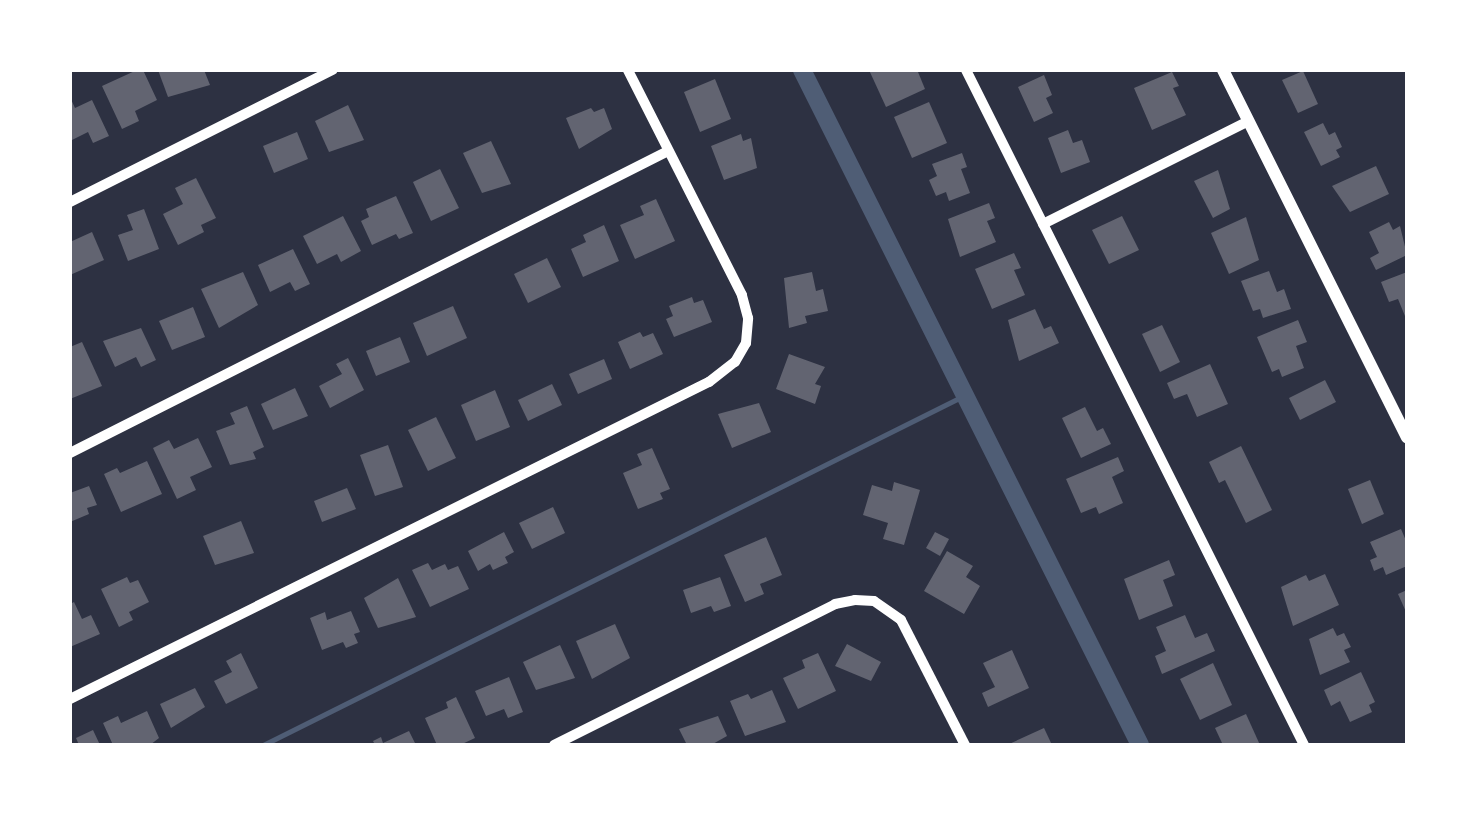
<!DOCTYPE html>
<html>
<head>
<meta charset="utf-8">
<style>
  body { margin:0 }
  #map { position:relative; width:1477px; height:815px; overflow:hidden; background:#2d3142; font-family:"Noto Sans",sans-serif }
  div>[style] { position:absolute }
  .stream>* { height:5px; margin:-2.5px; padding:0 2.5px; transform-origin:2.5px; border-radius:2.5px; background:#4f5d75 }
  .canal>* { height:18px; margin:-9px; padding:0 9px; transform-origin:9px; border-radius:9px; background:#4f5d75 }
  .building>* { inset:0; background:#626471 }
  .minor>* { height:10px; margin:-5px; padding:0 5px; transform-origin:5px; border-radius:5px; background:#fff }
  .tertiary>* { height:12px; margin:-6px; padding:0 6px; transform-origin:6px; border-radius:6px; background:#fff }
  span { translate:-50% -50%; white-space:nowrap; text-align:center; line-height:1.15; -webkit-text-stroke:8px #fff; paint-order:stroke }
  .frame { position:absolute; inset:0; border:72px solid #fff; pointer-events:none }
</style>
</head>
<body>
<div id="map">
  <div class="stream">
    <div style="left:263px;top:745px;width:784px;rotate:-26.5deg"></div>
  </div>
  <div class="canal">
    <div style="left:802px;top:70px;width:755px;rotate:63.4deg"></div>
  </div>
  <div class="building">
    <div style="clip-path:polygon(137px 70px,143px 70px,157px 100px,135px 111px,139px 121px,122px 129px,102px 86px)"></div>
    <div style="clip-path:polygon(158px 70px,204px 70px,210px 85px,168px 97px)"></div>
    <div style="clip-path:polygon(869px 70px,918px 72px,925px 89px,886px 107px)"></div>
    <div style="clip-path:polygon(1303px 71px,1318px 104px,1298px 113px,1282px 80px)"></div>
    <div style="clip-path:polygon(1172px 72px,1179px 86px,1173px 88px,1186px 115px,1152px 130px,1134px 88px)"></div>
    <div style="clip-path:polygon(1044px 75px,1052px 95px,1046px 98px,1053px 113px,1034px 122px,1018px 87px)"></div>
    <div style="clip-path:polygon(715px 79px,731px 119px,700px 132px,684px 92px)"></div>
    <div style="clip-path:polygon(70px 97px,75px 108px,92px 100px,109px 136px,93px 143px,88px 132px,70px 141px)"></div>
    <div style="clip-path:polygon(929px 102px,947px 143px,912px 158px,894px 117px)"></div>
    <div style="clip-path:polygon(348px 105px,364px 140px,329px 152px,315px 121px)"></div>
    <div style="clip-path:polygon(591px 108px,594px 112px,604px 108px,612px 129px,579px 149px,566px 118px)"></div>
    <div style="clip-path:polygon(1323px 123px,1329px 135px,1335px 132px,1342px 147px,1336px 150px,1340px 157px,1321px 166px,1304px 132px)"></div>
    <div style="clip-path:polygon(1068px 130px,1073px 143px,1082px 140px,1090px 162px,1061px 173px,1048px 138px)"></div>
    <div style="clip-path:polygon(297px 132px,308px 159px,274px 173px,263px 146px)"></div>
    <div style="clip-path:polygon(741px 134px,743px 141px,751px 138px,757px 168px,724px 180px,711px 146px)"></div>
    <div style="clip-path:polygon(491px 141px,511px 184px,482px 193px,463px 153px)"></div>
    <div style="clip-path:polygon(962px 153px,967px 167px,961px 169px,970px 193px,949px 201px,946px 192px,936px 196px,929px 180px,937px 176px,932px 164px)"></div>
    <div style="clip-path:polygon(1376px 166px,1389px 194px,1350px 212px,1332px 186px)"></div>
    <div style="clip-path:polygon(440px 169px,459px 208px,431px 221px,413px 182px)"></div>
    <div style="clip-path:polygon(1218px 170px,1230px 209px,1213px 218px,1194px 181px)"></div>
    <div style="clip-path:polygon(196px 178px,216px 218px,201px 225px,204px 232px,178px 245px,163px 214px,183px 204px,175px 188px)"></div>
    <div style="clip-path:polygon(396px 196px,413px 233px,399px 239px,396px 234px,372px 245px,361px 221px,369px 217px,366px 209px)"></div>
    <div style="clip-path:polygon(656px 199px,675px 241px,635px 259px,620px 225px,644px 215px,640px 206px)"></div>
    <div style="clip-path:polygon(989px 203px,995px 218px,987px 221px,996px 242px,960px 257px,948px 219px)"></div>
    <div style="clip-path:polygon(144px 209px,159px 249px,128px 261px,118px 235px,133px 230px,127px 215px)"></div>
    <div style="clip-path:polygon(343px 216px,361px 251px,341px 262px,337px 254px,317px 264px,303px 236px)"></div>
    <div style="clip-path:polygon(1122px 216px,1139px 250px,1109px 264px,1092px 230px)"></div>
    <div style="clip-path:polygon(1246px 217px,1259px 260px,1229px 274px,1211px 233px)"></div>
    <div style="clip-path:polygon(1389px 222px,1393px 230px,1400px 226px,1407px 255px,1376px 270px,1370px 258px,1379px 253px,1369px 232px)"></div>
    <div style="clip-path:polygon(604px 225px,619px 261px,583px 277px,571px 249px,586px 242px,583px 235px)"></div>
    <div style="clip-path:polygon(92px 232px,104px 260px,70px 275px,70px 242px)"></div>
    <div style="clip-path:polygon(293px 249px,310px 284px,295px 291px,290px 282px,270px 292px,258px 265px)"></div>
    <div style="clip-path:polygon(1014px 253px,1021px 268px,1014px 270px,1025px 295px,992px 309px,975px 269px)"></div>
    <div style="clip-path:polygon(547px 258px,561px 287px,528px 303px,514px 274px)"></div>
    <div style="clip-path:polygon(1269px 271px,1277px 292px,1284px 289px,1291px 309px,1263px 318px,1260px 309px,1253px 311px,1241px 281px)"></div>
    <div style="clip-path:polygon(243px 272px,258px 305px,219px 328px,201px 289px)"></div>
    <div style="clip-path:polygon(812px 272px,816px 291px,823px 289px,828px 311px,805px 316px,807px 323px,789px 328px,784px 278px)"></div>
    <div style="clip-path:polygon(1407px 272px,1407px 321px,1398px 299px,1389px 302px,1381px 282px)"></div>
    <div style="clip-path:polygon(692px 297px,694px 303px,703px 300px,712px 322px,674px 337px,666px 319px,673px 316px,669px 306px)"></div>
    <div style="clip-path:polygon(453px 306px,467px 338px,427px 356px,413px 323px)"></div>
    <div style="clip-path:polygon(193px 307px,205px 337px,172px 350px,159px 321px)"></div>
    <div style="clip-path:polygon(1035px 309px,1044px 329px,1051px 326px,1059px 343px,1019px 361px,1008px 320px)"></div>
    <div style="clip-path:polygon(1298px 320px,1307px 342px,1296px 346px,1304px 368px,1282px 377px,1279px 369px,1272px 372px,1257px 337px)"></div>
    <div style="clip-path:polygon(1162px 325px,1180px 362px,1160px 372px,1142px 334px)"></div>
    <div style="clip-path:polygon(141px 328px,156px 360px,141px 367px,136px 357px,115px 367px,103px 341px)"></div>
    <div style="clip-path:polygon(640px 332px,643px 337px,653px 333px,663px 354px,630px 369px,618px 342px)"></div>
    <div style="clip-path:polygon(400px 337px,410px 362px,376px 376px,366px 351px)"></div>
    <div style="clip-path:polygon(82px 342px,102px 386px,70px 399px,70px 347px)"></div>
    <div style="clip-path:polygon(789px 354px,825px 367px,815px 384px,821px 386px,815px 404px,776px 389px)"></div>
    <div style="clip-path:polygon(348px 358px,364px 390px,330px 408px,319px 386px,342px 374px,336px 364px)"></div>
    <div style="clip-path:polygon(604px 359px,612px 379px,578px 394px,569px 374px)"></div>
    <div style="clip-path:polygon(1210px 364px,1228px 404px,1197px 417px,1187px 394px,1174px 399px,1167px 383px)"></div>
    <div style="clip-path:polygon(1325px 380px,1336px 402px,1300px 420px,1289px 398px)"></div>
    <div style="clip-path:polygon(552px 384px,562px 405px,528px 421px,518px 400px)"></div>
    <div style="clip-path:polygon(295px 388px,308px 416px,273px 430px,261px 404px)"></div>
    <div style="clip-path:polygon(495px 390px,510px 427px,476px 441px,461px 405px)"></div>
    <div style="clip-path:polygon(759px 403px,771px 432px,732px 448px,718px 414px)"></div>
    <div style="clip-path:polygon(247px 406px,264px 447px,253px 452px,256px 459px,230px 465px,216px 431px,235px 424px,230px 413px)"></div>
    <div style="clip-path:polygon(1085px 407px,1097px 431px,1103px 428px,1111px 444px,1081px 458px,1062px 418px)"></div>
    <div style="clip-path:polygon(436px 417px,456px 458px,428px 471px,408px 430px)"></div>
    <div style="clip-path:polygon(198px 438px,212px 467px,190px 477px,196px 490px,177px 499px,153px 448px,169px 440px,174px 449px)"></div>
    <div style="clip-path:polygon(388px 445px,403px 487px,375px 496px,360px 455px)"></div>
    <div style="clip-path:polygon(1241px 446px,1272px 510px,1246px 523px,1225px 480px,1219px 483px,1209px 462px)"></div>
    <div style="clip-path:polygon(652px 448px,670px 489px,660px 493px,663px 499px,638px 509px,623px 473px,642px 465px,637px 454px)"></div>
    <div style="clip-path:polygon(1118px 457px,1124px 471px,1112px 477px,1123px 503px,1099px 514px,1096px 507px,1081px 513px,1066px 479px)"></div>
    <div style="clip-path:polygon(147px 461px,162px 494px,121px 512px,104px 474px,117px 468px,120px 473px)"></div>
    <div style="clip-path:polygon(1370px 480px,1384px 514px,1362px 524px,1348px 489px)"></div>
    <div style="clip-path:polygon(894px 482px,920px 490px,904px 545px,883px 539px,888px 523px,863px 515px,872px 485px,892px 491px)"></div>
    <div style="clip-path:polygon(89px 486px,97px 505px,87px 508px,89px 514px,70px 522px,70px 493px)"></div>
    <div style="clip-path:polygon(347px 488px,356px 509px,322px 522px,314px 501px)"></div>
    <div style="clip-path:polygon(553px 507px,565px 533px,532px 549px,519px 523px)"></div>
    <div style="clip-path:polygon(241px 521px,254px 553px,215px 565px,203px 536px)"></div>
    <div style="clip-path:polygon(1401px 529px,1407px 543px,1407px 566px,1386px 575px,1383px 567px,1374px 571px,1370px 560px,1377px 557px,1370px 542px)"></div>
    <div style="clip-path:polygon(504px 532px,514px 552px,505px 557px,508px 563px,493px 570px,490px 564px,478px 571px,468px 551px)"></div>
    <div style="clip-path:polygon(935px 532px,949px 539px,940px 556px,926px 548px)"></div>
    <div style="clip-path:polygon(766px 537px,782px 575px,760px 584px,764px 594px,745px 602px,724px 555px)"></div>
    <div style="clip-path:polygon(947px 551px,973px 566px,966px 577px,980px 586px,964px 614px,924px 591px)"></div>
    <div style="clip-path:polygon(1169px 560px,1175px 575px,1163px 580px,1173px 606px,1139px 620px,1124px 579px)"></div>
    <div style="clip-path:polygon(428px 563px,432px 570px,445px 564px,448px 570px,458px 566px,469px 589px,430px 607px,412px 570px)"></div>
    <div style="clip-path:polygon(1325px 574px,1339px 605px,1293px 626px,1281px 587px,1306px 575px,1309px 581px)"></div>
    <div style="clip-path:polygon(127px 577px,130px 583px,138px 580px,149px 602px,129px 612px,133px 620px,119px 627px,101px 589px)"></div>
    <div style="clip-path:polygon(720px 577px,731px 606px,714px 612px,711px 606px,691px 613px,683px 590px)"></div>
    <div style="clip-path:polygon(398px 578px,416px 617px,378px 628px,364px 598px)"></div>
    <div style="clip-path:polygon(1407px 590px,1407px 614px,1398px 594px)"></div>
    <div style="clip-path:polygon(74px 602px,82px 619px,91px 615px,100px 634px,70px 647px,70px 604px)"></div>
    <div style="clip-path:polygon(351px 611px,360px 632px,354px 634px,358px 643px,346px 648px,343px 642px,322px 650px,310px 618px,325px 612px,327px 620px)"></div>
    <div style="clip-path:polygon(1185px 615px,1195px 638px,1207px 633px,1215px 651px,1162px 674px,1155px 656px,1166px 651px,1156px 627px)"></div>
    <div style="clip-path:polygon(615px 624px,630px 658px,592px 679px,576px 641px)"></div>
    <div style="clip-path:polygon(1333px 628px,1337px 636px,1344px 633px,1351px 647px,1344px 650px,1350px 662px,1320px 675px,1309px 639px)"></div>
    <div style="clip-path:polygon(847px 644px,881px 662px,871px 681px,835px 666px)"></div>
    <div style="clip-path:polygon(560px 645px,575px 678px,536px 690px,523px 662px)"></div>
    <div style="clip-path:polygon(1012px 650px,1029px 688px,988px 707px,982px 693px,995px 687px,983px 663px)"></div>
    <div style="clip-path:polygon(241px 653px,258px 688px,226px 704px,214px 681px,232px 672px,226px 661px)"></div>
    <div style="clip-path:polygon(818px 653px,836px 691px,798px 709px,783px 678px,805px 668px,802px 660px)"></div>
    <div style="clip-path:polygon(1213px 663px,1232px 705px,1200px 720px,1180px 679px)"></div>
    <div style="clip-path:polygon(1361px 672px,1375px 702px,1369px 705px,1372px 712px,1350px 722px,1340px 701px,1331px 706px,1324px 690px)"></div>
    <div style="clip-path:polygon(509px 677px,523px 712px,508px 718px,504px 709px,486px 716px,475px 691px)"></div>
    <div style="clip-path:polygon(195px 688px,205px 707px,171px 728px,160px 704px)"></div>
    <div style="clip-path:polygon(772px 690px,786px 722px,745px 736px,730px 701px,748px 694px,751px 699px)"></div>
    <div style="clip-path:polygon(456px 697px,475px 738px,460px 745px,437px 745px,425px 718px,448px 708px,446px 702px)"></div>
    <div style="clip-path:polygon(147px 711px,159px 738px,150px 745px,113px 745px,103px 723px,118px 716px,121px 723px)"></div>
    <div style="clip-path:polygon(1246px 714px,1260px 745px,1223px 745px,1215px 728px)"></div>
    <div style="clip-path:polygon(718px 716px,727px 736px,711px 745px,687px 745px,679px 729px)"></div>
    <div style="clip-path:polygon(1044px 728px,1052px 745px,1007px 745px)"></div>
    <div style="clip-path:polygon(93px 730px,100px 745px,79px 745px,76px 738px)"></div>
    <div style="clip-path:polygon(409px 731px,416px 745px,375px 745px,373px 741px,381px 737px,383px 743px)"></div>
  </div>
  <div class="minor">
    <div style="left:966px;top:70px;width:755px;rotate:63.4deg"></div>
    <div style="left:70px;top:202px;width:294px;rotate:-26.7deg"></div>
    <div style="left:1043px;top:224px;width:230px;rotate:-26.6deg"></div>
    <div style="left:70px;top:453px;width:670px;rotate:-26.79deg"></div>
    <div style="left:70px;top:699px;width:713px;rotate:-26.39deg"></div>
    <div style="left:709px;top:382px;width:33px;rotate:-38deg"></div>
    <div style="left:735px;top:362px;width:22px;rotate:-60deg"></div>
    <div style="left:746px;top:343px;width:25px;rotate:-85deg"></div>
    <div style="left:748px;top:318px;width:24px;rotate:-105deg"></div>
    <div style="left:742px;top:295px;width:252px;rotate:-116.9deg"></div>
    <div style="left:554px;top:745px;width:314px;rotate:-26.6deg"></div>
    <div style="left:835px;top:604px;width:20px;rotate:-11deg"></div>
    <div style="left:855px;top:600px;width:19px;rotate:3deg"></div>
    <div style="left:874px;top:601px;width:33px;rotate:35deg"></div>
    <div style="left:901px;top:620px;width:140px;rotate:62.9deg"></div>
  </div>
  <div class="tertiary">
    <div style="left:1223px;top:70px;width:411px;rotate:63.4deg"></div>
  </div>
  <div class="frame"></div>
</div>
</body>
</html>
